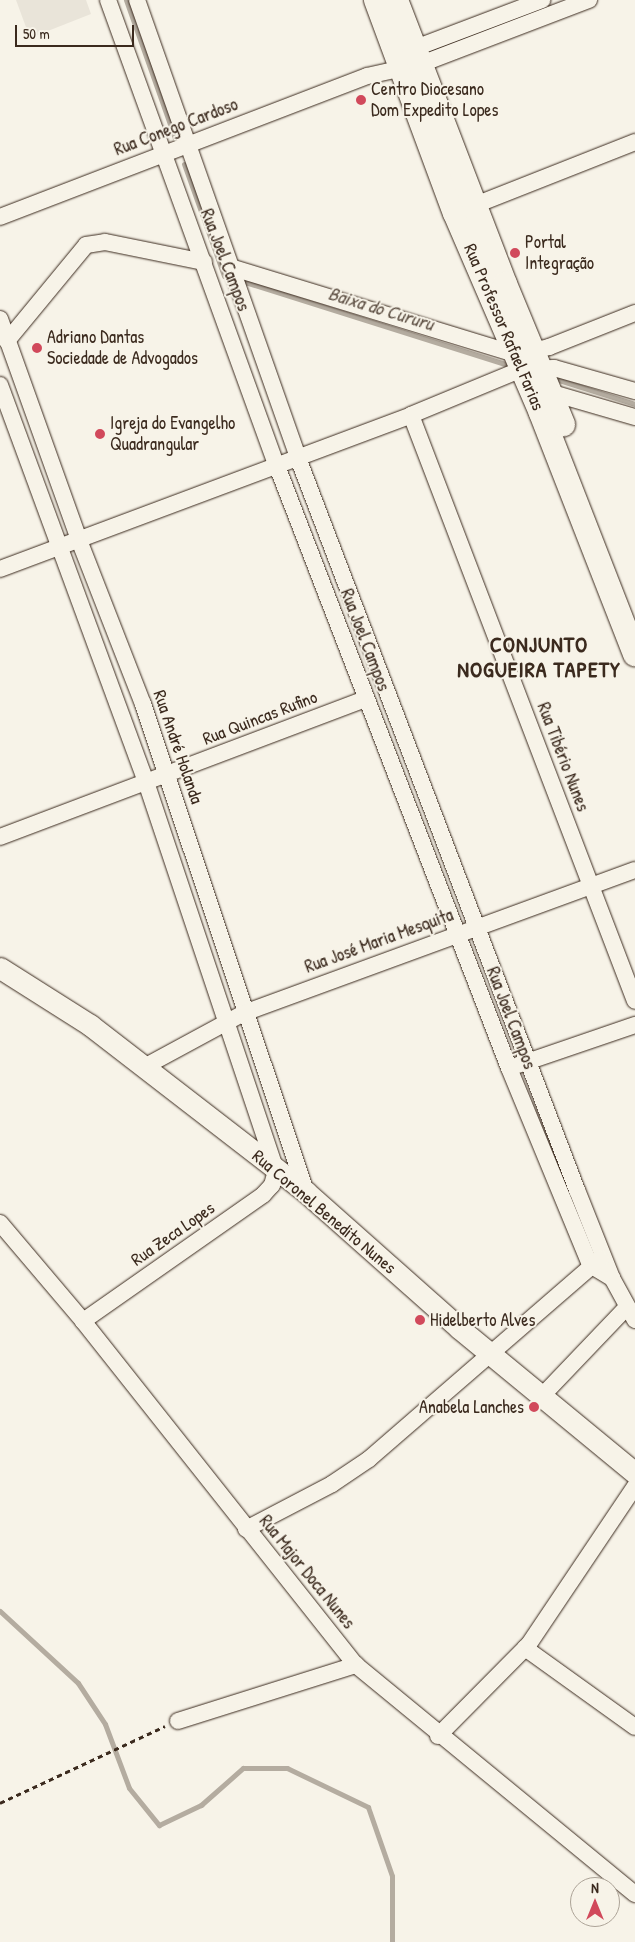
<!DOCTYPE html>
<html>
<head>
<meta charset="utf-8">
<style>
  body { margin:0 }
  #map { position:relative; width:635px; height:1942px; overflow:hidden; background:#f7f3e8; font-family:"Patrick Hand",sans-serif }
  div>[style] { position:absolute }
  .built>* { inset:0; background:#e9e4d9 }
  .stream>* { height:5px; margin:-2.5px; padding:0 2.5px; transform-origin:2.5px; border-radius:2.5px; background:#b4aca0 }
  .path>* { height:3px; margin-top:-1.5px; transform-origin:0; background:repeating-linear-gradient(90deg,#3b2a1e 0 5px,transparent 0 9px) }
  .roads { filter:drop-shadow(0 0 1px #3b2a1e) drop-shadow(0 0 1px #3b2a1e) }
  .minor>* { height:16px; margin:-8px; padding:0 8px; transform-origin:8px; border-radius:8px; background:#f7f3e8 }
  .tertiary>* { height:21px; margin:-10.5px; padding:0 10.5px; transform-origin:10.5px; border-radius:10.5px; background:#f7f3e8 }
  .secondary>* { height:24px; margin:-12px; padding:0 12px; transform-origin:12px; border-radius:12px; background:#f7f3e8 }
  .dots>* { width:14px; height:14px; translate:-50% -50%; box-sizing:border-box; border:2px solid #f7f3e8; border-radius:50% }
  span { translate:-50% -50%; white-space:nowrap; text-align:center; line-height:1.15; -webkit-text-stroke:4px #f7f3e8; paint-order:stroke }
  .poi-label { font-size:18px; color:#3b2a1e }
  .left { translate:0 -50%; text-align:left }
  .right { translate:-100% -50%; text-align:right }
  .street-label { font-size:18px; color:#3b2a1e }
  .water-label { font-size:19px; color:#5f5145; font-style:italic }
  .district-label { font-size:22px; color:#3b2a1e; font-weight:700; letter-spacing:1px }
  .north { position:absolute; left:570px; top:1877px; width:50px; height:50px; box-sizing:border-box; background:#f7f3e8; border:1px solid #aca397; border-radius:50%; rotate:0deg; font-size:14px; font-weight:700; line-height:20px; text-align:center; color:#3b2a1e }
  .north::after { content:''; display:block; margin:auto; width:18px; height:22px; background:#d1495b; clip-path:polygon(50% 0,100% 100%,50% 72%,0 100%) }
  .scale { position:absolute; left:15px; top:25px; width:119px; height:22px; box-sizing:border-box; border:2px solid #3b2a1e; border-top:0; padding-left:6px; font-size:15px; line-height:18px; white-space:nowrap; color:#3b2a1e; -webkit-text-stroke:4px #f7f3e8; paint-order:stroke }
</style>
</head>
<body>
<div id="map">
  <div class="built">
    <div style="clip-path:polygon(16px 0,86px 0,91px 14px,30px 38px)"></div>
  </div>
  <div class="stream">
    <div style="left:126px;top:0;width:146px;rotate:70.5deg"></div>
    <div style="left:184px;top:164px;width:119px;rotate:70.3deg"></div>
    <div style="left:245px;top:282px;width:276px;rotate:17.5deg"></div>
    <div style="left:559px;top:380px;width:80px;rotate:17.5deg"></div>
    <div style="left:0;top:1611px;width:106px;rotate:42.7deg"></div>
    <div style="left:78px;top:1683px;width:49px;rotate:56.6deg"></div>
    <div style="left:105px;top:1724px;width:68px;rotate:69.4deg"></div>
    <div style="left:129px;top:1788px;width:48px;rotate:51deg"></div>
    <div style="left:159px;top:1825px;width:47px;rotate:-25.5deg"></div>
    <div style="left:201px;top:1805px;width:56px;rotate:-41.4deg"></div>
    <div style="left:243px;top:1768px;width:44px"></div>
    <div style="left:287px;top:1768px;width:90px;rotate:25.7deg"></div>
    <div style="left:368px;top:1807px;width:73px;rotate:70.8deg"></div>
    <div style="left:392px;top:1876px;width:66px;rotate:90deg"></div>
  </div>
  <div class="path">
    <div style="left:0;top:1803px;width:182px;rotate:-25deg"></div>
  </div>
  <div class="roads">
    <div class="minor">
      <div style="left:108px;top:0;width:496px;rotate:70.1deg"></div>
      <div style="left:277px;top:466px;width:645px;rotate:68.92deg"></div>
      <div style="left:509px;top:1068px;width:213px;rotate:67.6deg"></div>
      <div style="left:590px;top:1265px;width:26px;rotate:31deg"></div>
      <div style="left:137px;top:0;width:485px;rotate:70.6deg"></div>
      <div style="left:298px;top:458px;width:783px;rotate:69.14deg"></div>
      <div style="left:577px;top:1190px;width:95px;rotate:68.3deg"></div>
      <div style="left:612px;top:1278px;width:48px;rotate:61.3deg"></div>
      <div style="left:405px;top:52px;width:147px;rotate:-20.8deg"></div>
      <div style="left:465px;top:209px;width:183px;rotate:-21.5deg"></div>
      <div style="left:0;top:217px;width:393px;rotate:-21deg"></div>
      <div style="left:367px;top:76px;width:55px;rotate:-12.5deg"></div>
      <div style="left:421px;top:64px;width:180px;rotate:-20.9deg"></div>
      <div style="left:230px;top:267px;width:300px;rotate:17deg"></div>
      <div style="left:517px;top:355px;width:33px;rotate:-14deg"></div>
      <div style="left:549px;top:347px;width:92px;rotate:-21.6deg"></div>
      <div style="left:0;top:319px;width:235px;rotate:70.3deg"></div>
      <div style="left:79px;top:540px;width:176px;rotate:68.7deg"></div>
      <div style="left:143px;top:704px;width:515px;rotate:71.53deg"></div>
      <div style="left:7px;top:341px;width:124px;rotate:-50.5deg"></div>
      <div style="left:86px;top:245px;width:19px;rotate:-9deg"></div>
      <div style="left:105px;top:242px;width:101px;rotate:11.4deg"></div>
      <div style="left:0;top:385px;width:423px;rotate:69.8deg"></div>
      <div style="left:146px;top:782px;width:410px;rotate:71.5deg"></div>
      <div style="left:276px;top:1171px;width:15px;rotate:106deg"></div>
      <div style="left:272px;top:1185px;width:13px;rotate:132deg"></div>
      <div style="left:263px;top:1195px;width:220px;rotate:145deg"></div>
      <div style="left:542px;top:390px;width:97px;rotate:16.2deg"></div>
      <div style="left:411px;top:415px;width:627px;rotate:69.08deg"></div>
      <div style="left:0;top:569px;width:439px;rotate:-20.5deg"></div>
      <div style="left:411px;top:415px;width:120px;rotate:-22.5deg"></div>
      <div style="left:522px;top:369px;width:32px;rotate:-2deg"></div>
      <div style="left:554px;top:368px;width:84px;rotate:15.9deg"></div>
      <div style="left:0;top:837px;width:391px;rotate:-20.7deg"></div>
      <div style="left:518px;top:1065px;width:124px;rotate:-18.9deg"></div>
      <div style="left:144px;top:1067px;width:114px;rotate:-28.4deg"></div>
      <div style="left:244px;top:1013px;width:416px;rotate:-20.1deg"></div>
      <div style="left:0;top:1223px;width:128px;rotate:49.7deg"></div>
      <div style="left:83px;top:1321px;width:439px;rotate:51.6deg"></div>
      <div style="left:356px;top:1665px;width:361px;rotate:39.4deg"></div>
      <div style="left:542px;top:1396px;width:123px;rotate:-46.3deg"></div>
      <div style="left:246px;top:1529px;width:97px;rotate:-27.6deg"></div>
      <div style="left:332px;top:1484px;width:45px;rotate:-34deg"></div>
      <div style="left:369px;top:1459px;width:306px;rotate:-40.9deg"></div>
      <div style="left:525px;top:1648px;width:135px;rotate:35.7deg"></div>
      <div style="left:178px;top:1721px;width:187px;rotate:-17.5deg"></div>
      <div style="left:438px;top:1736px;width:129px;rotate:-45.3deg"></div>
      <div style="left:529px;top:1644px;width:190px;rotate:-56.1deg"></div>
    </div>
    <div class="tertiary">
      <div style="left:0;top:968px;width:107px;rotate:32.3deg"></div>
      <div style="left:90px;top:1025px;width:273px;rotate:37.7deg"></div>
      <div style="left:306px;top:1192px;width:205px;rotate:41.6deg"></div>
      <div style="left:459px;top:1328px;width:228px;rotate:39.5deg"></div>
    </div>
    <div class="secondary">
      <div style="left:376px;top:0;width:227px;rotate:69.7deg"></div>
      <div style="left:455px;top:213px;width:218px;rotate:66.7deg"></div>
      <div style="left:541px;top:413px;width:259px;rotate:68.7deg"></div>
      <div style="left:396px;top:0;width:304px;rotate:69deg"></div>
      <div style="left:505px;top:284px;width:152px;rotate:67.5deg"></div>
    </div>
  </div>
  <div class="dots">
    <div style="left:361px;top:100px;background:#d1495b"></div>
    <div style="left:515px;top:253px;background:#d1495b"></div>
    <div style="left:37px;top:348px;background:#d1495b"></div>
    <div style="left:100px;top:434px;background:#d1495b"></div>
    <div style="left:420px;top:1320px;background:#d1495b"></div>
    <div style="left:534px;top:1407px;background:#d1495b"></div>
  </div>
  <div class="poi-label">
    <span class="left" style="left:371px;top:100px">Centro Diocesano<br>Dom Expedito Lopes</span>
    <span class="left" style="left:525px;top:253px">Portal<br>Integração</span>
    <span class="left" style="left:47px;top:348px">Adriano Dantas<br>Sociedade de Advogados</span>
    <span class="left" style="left:110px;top:434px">Igreja do Evangelho<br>Quadrangular</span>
    <span class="left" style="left:430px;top:1320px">Hidelberto Alves</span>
    <span class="right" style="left:524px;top:1407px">Anabela Lanches</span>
  </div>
  <div class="street-label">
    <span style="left:176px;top:127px;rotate:-21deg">Rua Conego Cardoso</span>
    <span style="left:225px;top:260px;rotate:69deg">Rua Joel Campos</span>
    <span style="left:504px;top:327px;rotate:67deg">Rua Professor Rafael Farias</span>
    <span style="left:365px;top:640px;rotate:69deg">Rua Joel Campos</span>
    <span style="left:260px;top:718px;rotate:-21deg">Rua Quincas Rufino</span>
    <span style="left:178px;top:747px;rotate:71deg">Rua André Holanda</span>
    <span style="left:563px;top:757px;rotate:69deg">Rua Tibério Nunes</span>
    <span style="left:379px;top:941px;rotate:-20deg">Rua José Maria Mesquita</span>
    <span style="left:511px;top:1018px;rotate:69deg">Rua Joel Campos</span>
    <span style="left:324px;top:1212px;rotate:40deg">Rua Coronel Benedito Nunes</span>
    <span style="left:173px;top:1234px;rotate:-35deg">Rua Zeca Lopes</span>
    <span style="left:307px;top:1572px;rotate:51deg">Rua Major Doca Nunes</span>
  </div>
  <div class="water-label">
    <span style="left:381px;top:309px;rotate:17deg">Baixa do Cururu</span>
  </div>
  <div class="district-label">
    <span style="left:539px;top:657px">CONJUNTO<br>NOGUEIRA TAPETY</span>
  </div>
  <div class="north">N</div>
  <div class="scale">50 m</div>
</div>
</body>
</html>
